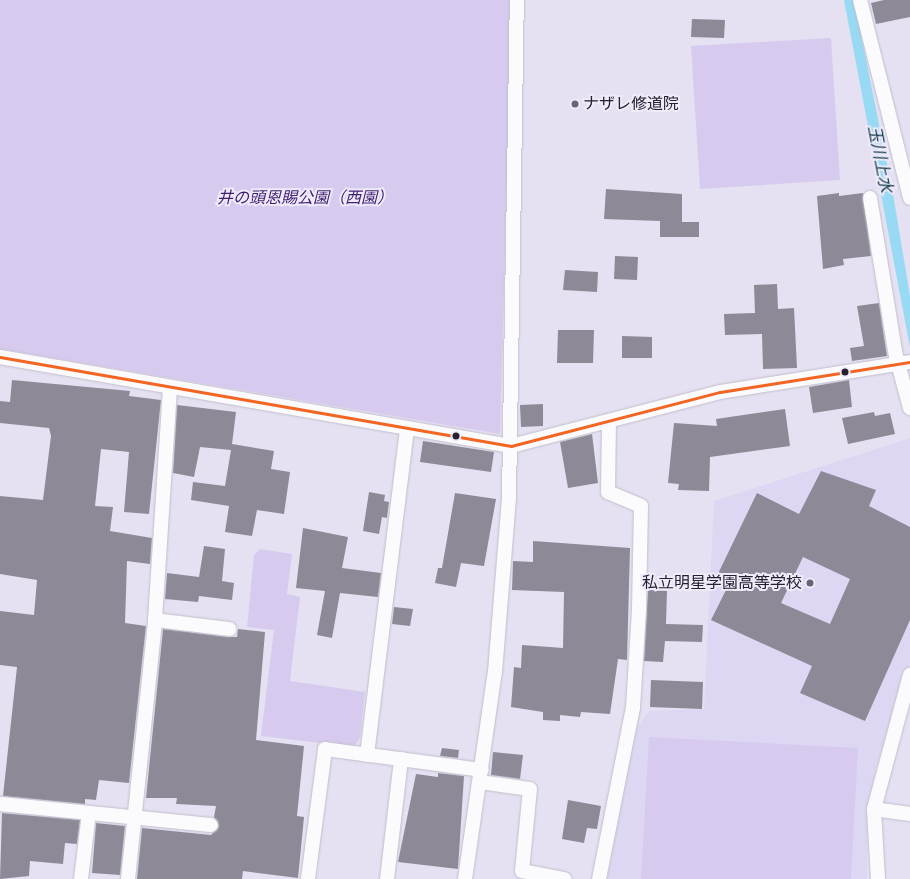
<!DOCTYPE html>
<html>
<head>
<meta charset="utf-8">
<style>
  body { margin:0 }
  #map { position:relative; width:910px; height:879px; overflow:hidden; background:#e6e1f2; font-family:"Zilla Slab","Noto Sans JP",serif }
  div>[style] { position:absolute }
  .built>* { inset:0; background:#ded7f3 }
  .green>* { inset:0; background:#d6cbef }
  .water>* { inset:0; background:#98d9f3 }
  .building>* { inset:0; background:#8d8996 }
  .roads { filter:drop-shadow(0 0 1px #c1becb) drop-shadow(0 0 1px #c1becb) }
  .minor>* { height:14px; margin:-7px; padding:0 7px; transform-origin:7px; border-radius:7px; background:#fbfafd }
  .bus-1>* { height:3px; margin:-1.5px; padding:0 1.5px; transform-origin:1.5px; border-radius:1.5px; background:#f26522 }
  .dots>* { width:11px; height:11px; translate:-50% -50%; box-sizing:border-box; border:2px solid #efeafc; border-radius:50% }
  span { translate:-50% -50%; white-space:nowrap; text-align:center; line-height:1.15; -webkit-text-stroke:4px #efeafc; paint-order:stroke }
  .poi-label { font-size:16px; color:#25222d }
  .left { translate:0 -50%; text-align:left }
  .right { translate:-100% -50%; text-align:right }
  .park-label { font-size:16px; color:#401f6e; font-style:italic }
  .water-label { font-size:17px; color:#103c48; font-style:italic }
</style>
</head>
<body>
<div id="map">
  <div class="built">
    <div style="clip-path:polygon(910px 438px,910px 664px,877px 763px,867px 809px,867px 879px,607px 879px,631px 736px,649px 711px,704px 709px,714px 501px)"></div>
  </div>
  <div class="green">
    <div style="clip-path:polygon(0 0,512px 0,500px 434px,0 349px)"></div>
    <div style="clip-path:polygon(831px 38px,840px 180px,700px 189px,691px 46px)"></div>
    <div style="clip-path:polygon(260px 549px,292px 554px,287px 594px,300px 597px,290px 681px,365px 692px,360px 738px,354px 747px,261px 736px,274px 630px,247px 627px,254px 555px)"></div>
    <div style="clip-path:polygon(649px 737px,858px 748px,851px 879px,641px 879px)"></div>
  </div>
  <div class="water">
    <div style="clip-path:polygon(844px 0,854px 0,893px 194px,910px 296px,910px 347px)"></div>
  </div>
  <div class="building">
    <div style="clip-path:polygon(884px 0,910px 0,910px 17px,876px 24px,871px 3px)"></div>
    <div style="clip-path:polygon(692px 19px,725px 20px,724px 38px,691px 37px)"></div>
    <div style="clip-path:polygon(606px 189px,682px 194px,682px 222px,699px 222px,699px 237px,660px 237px,660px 221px,604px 219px)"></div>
    <div style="clip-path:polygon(839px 193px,839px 196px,863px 193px,871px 256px,843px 259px,844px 265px,823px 269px,817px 196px)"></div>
    <div style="clip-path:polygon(615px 256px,638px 257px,637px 280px,614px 279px)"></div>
    <div style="clip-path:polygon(565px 270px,598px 272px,597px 292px,563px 290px)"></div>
    <div style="clip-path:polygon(777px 284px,778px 309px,794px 308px,797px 368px,763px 369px,762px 334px,725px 335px,724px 314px,755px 313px,754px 285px)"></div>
    <div style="clip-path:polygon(879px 303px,887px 356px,852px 361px,850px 348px,864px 346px,857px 306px)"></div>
    <div style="clip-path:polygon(558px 330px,594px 330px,593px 363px,557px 363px)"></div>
    <div style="clip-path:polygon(622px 336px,652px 337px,652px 358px,622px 358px)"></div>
    <div style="clip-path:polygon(12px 380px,130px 391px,129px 396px,161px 400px,149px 514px,124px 512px,129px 452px,101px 449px,95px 506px,113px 507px,110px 531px,152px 538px,150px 564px,127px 561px,125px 623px,146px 626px,129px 783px,99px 780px,96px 800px,85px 799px,85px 804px,3px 796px,17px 667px,0 665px,0 611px,34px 615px,37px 580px,0 574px,0 496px,43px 500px,51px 436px,49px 428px,0 423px,0 401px,10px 402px)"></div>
    <div style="clip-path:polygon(849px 380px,852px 407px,813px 413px,809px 387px)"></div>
    <div style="clip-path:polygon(543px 404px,543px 426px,521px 427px,520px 405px)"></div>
    <div style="clip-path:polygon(177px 405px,236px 412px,232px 444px,274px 451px,271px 469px,290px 472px,284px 514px,257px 510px,252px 536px,225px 532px,229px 506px,191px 500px,193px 482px,225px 486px,231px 450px,200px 447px,194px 477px,173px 473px)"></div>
    <div style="clip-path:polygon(785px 409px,790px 446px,710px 457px,709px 491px,678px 490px,679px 484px,668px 483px,674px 423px,717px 426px,716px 419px)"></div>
    <div style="clip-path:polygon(874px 412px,875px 416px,890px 413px,895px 434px,848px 444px,842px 418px)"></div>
    <div style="clip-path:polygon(592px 434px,598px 483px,568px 488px,560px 442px)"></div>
    <div style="clip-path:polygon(423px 441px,494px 452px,491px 472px,420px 462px)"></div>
    <div style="clip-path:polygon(evenodd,821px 471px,876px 490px,869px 506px,910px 527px,910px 620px,865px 721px,800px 693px,812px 666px,711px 620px,727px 588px,714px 582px,757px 493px,799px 514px,821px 471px,803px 557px,850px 579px,830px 624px,781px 603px,803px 557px)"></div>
    <div style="clip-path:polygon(369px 492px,385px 495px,384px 501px,389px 502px,387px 518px,382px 517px,379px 534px,363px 531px)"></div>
    <div style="clip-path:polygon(455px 493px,496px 499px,484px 566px,461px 563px,456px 587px,435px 583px,438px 568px,442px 568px)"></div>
    <div style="clip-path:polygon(303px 528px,348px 537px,342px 568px,381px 573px,378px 597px,340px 593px,332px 638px,317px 635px,325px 591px,296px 588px)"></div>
    <div style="clip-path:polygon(533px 541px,630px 548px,627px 660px,618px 659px,610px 714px,581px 712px,580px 717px,560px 715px,560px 721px,543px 720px,543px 712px,511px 707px,514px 667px,521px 668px,522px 645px,563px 648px,564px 592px,512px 590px,513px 561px,533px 562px)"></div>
    <div style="clip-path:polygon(204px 546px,225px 549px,222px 581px,234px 583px,232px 600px,199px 596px,198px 602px,165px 599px,167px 573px,199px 577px)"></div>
    <div style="clip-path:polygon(648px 590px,667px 591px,666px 624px,703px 625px,702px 642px,665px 641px,663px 662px,644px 661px)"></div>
    <div style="clip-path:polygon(394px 607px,413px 609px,410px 626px,392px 624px)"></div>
    <div style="clip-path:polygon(163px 629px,228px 637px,237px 637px,238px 629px,265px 632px,256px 740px,304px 746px,297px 816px,304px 817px,298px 878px,243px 871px,242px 879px,137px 879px,142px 828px,211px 835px,219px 826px,214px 817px,216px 806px,176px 804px,177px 798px,146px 798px)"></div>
    <div style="clip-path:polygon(651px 680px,703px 682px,702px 709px,650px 707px)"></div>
    <div style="clip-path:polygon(442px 748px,459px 750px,458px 758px,440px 756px)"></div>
    <div style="clip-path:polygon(493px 752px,523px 755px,520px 779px,491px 775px)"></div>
    <div style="clip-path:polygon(438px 773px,464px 776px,458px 869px,398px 862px,416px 774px,438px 777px)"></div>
    <div style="clip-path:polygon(568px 800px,601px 806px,597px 829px,587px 828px,584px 843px,562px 839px)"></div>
    <div style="clip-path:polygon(2px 813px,80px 820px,77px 844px,65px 843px,63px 864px,30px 861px,29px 876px,0 879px)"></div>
    <div style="clip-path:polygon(96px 823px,125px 826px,120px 875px,92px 873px)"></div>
  </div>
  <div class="roads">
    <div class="minor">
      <div style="left:860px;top:0;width:204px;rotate:75.8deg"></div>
      <div style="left:870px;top:198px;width:160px;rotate:80.7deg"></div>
      <div style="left:896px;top:356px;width:54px;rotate:74.9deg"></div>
      <div style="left:0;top:357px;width:519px;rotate:9.88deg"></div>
      <div style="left:511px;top:446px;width:216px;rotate:-14.5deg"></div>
      <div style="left:720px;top:392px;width:192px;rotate:-9deg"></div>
      <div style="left:155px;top:620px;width:75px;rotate:6.9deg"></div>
      <div style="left:367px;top:755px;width:329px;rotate:-83deg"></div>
      <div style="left:480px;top:782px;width:50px;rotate:8deg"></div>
      <div style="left:530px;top:789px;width:82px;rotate:95.6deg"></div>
      <div style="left:522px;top:871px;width:43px;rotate:10.8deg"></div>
      <div style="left:0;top:804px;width:212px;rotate:5.7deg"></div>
      <div style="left:874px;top:809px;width:36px;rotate:8deg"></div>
      <div style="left:81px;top:879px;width:66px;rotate:-83.1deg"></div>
      <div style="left:128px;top:879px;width:260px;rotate:-84deg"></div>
      <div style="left:155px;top:620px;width:233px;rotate:-86.3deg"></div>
      <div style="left:308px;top:879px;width:131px;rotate:-82.5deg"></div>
      <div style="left:325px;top:749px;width:158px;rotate:7.6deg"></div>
      <div style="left:387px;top:879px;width:121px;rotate:-83.3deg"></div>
      <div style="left:465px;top:879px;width:209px;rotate:-81.8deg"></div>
      <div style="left:495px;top:672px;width:174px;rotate:-85.4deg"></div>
      <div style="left:509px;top:499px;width:499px;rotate:-89.1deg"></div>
      <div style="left:599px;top:879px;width:174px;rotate:-78.8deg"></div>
      <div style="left:633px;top:708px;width:99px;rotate:-86.5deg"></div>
      <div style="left:639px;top:609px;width:103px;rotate:-88.9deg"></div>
      <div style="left:641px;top:506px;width:36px;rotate:-157deg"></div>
      <div style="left:608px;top:492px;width:71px;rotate:-89.2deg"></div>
      <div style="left:878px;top:879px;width:70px;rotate:-93.3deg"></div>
      <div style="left:874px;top:809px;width:139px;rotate:-75deg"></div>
    </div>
  </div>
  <div class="bus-1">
    <div style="left:0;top:357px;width:519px;rotate:9.88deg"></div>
    <div style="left:511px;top:446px;width:216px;rotate:-14.5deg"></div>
    <div style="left:720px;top:392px;width:192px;rotate:-9deg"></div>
  </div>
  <div class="dots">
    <div style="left:575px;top:104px;background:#696572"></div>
    <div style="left:845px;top:372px;background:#25222d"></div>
    <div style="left:456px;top:436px;background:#25222d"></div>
    <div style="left:810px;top:583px;background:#696572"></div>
  </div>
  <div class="poi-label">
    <span class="left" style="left:583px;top:104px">ナザレ修道院</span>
    <span class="right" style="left:802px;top:583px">私立明星学園高等学校</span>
  </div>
  <div class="park-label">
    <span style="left:305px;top:198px">井の頭恩賜公園（西園）</span>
  </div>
  <div class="water-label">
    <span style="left:880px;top:159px;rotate:79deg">玉川上水</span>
  </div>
</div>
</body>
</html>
